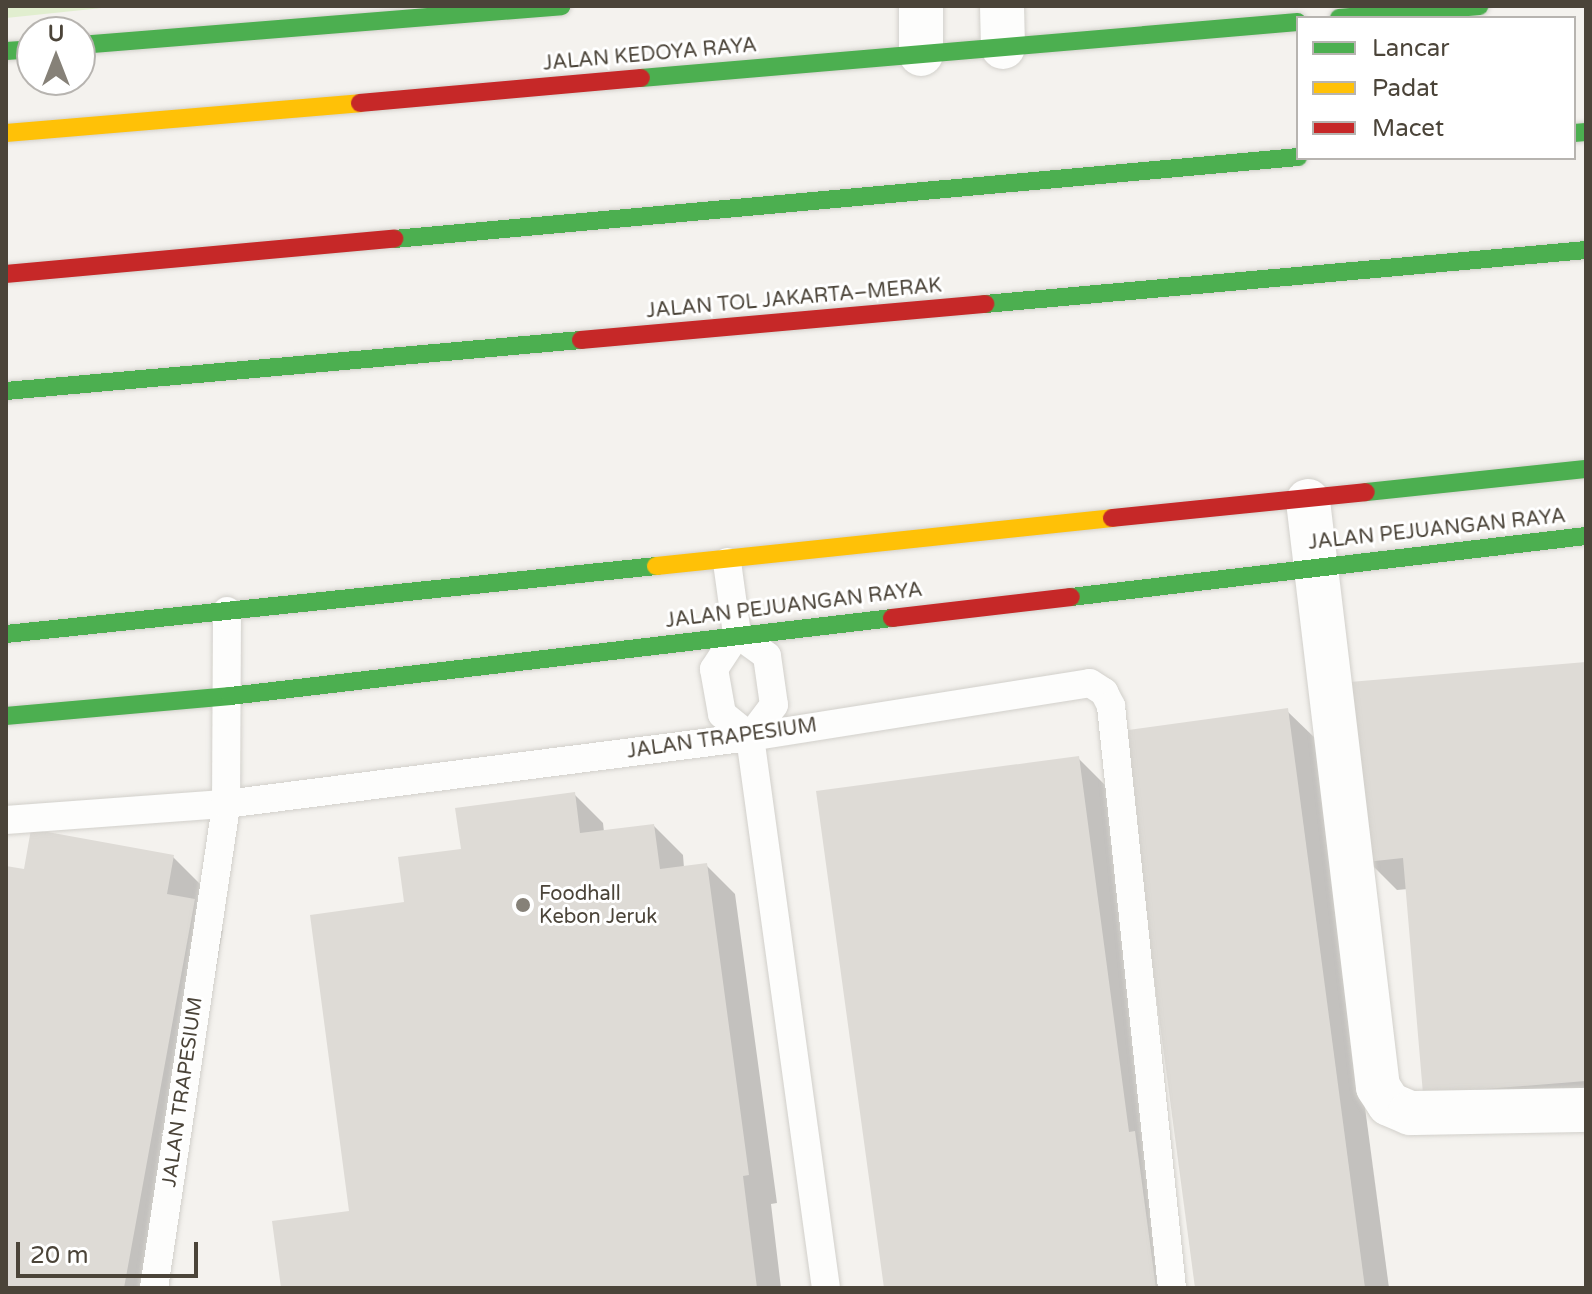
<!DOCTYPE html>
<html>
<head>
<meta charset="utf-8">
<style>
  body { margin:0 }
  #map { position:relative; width:1592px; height:1294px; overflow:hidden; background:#f4f2ee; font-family:"Varela Round",sans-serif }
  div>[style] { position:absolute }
  .green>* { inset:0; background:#e1eecf }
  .shadow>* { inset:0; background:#0003 }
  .building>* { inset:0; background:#dedbd6 }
  .roads { filter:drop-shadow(0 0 2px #d2d0cb) drop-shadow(0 0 2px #d2d0cb) }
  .lane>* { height:28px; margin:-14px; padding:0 14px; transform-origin:14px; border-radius:14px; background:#fdfdfc }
  .street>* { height:44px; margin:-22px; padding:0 22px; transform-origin:22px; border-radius:22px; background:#fdfdfc }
  .fast>* { height:18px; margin:-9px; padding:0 9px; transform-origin:9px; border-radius:9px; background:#4caf50 }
  .slow>* { height:18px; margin:-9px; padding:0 9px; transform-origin:9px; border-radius:9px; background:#ffc107 }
  .jam>* { height:18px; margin:-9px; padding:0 9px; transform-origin:9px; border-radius:9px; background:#c62828 }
  .dots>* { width:22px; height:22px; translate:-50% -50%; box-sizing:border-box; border:4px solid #fff; border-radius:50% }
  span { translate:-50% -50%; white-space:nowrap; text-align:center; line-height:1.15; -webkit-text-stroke:6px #fff; paint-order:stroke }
  .street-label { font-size:20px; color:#4b4439 }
  .poi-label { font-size:20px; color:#4b4439 }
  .left { translate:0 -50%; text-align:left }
  .frame { position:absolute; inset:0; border:8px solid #4b4439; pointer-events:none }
  .legend { position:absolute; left:1296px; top:16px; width:280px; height:144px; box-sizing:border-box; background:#fff; border:2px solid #b7b4b0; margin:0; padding:10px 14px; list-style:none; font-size:24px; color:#4b4439 }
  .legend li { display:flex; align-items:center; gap:16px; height:40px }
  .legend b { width:40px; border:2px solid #b7b4b0 }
  .north { position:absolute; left:16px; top:16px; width:80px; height:80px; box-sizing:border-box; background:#fff; border:2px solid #b7b4b0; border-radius:50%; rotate:0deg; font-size:22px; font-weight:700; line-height:32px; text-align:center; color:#4b4439 }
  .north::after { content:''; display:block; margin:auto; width:28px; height:36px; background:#868178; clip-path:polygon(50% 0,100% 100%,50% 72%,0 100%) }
  .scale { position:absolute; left:16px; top:1242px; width:182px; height:36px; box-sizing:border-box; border:4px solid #4b4439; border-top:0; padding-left:10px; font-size:24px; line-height:28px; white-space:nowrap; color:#4b4439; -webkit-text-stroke:6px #fff; paint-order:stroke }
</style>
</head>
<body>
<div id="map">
  <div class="green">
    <div style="clip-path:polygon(6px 6px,121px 6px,6px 18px)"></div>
  </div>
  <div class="shadow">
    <div style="clip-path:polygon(1586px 664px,1586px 1111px,1454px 1122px,1408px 889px,1397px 890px,1368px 861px)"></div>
    <div style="clip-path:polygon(1287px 711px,1316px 739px,1389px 1288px,1197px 1288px)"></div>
    <div style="clip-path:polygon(1078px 758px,1107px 787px,1178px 1288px,886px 1288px)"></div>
    <div style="clip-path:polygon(574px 794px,603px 823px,604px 832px,654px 826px,683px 855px,684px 868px,706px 865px,735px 894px,777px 1203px,771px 1204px,781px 1288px,283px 1288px,352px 1212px,406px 904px,463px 851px)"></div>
    <div style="clip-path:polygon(173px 857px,202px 886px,198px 905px,223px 930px,158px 1288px,6px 1288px,6px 868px,26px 871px)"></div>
  </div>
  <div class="building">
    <div style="clip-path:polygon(1586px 662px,1586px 1081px,1423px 1094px,1403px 858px,1366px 862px,1350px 682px)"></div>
    <div style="clip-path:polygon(1288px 708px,1365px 1288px,1195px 1288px,1121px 731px)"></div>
    <div style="clip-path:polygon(1079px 756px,1129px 1132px,1135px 1131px,1156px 1288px,884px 1288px,816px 791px)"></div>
    <div style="clip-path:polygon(575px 792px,580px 833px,654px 824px,660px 869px,707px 863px,749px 1175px,743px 1176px,757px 1288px,281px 1288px,272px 1221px,349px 1211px,310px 915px,404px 902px,398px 857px,461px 849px,455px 808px)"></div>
    <div style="clip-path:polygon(31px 829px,174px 855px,167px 894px,195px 899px,124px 1288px,6px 1288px,6px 866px,24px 869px)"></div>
  </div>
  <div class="roads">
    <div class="lane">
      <div style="left:727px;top:562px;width:73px;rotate:82.1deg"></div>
      <div style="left:737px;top:634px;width:42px;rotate:123.3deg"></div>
      <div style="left:714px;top:669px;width:46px;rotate:79.9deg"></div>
      <div style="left:722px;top:714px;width:36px;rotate:39deg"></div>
      <div style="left:750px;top:737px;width:556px;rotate:82.15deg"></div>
      <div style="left:737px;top:634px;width:37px;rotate:36deg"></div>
      <div style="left:767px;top:656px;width:49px;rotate:81.9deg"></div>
      <div style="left:774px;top:705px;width:40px;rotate:127deg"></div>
      <div style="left:6px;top:820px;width:221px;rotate:-4.2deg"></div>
      <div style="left:226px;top:804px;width:528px;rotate:-7.29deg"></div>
      <div style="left:750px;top:737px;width:344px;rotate:-9deg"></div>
      <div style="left:1090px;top:683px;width:17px;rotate:33deg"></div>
      <div style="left:1104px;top:692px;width:16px;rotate:63deg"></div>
      <div style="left:1111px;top:706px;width:585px;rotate:84.02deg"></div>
      <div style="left:154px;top:1288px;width:489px;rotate:-81.5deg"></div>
      <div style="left:226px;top:804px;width:193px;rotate:-89.7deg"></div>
    </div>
    <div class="street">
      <div style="left:921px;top:6px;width:48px;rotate:90deg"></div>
      <div style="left:1002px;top:6px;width:41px;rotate:88.6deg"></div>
      <div style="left:1308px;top:501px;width:590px;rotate:83.19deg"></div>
      <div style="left:1378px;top:1087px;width:20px;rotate:57deg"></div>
      <div style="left:1389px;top:1104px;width:23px;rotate:23deg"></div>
      <div style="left:1410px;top:1113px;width:176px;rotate:-1deg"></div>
    </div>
    <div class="fast">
      <div style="left:1339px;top:18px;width:141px;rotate:-4.9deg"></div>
      <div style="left:80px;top:45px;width:483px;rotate:-4.6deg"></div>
      <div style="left:6px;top:51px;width:26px;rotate:-4deg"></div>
      <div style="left:641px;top:78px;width:659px;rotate:-4.87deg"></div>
      <div style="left:1574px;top:133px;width:12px;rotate:-5deg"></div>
      <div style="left:394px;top:239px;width:908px;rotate:-5.18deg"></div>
      <div style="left:985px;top:304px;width:603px;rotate:-5.13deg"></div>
      <div style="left:6px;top:391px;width:577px;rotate:-5.07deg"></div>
      <div style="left:1366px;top:492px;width:221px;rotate:-6deg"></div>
      <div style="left:1071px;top:597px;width:519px;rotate:-6.76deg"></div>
      <div style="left:6px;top:634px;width:654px;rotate:-5.97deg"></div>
      <div style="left:6px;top:716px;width:225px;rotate:-5.1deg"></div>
      <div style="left:230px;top:696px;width:667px;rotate:-6.72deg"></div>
    </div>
    <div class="slow">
      <div style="left:6px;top:133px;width:355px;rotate:-4.8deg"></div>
      <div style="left:656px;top:566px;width:459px;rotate:-6deg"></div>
    </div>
    <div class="jam">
      <div style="left:360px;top:103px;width:282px;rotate:-5.1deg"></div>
      <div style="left:6px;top:274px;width:390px;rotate:-5.2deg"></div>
      <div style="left:581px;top:340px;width:406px;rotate:-5.1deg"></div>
      <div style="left:1112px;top:518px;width:255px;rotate:-5.8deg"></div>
      <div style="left:892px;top:618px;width:180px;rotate:-6.7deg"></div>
    </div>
  </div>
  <div class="dots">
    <div style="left:523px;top:905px;background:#868178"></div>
  </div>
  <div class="street-label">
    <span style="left:650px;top:55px;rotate:-5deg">JALAN KEDOYA RAYA</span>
    <span style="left:794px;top:299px;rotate:-5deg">JALAN TOL JAKARTA–MERAK</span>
    <span style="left:1437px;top:530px;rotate:-6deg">JALAN PEJUANGAN RAYA</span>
    <span style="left:794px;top:606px;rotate:-7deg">JALAN PEJUANGAN RAYA</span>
    <span style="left:722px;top:739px;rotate:-8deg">JALAN TRAPESIUM</span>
    <span style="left:183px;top:1092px;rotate:-82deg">JALAN TRAPESIUM</span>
  </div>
  <div class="poi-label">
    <span class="left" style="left:539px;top:906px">Foodhall<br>Kebon Jeruk</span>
  </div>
  <div class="frame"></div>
  <ul class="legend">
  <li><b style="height:10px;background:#4caf50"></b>Lancar</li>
  <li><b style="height:10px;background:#ffc107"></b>Padat</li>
  <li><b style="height:10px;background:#c62828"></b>Macet</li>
  </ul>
  <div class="north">U</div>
  <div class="scale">20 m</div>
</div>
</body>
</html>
